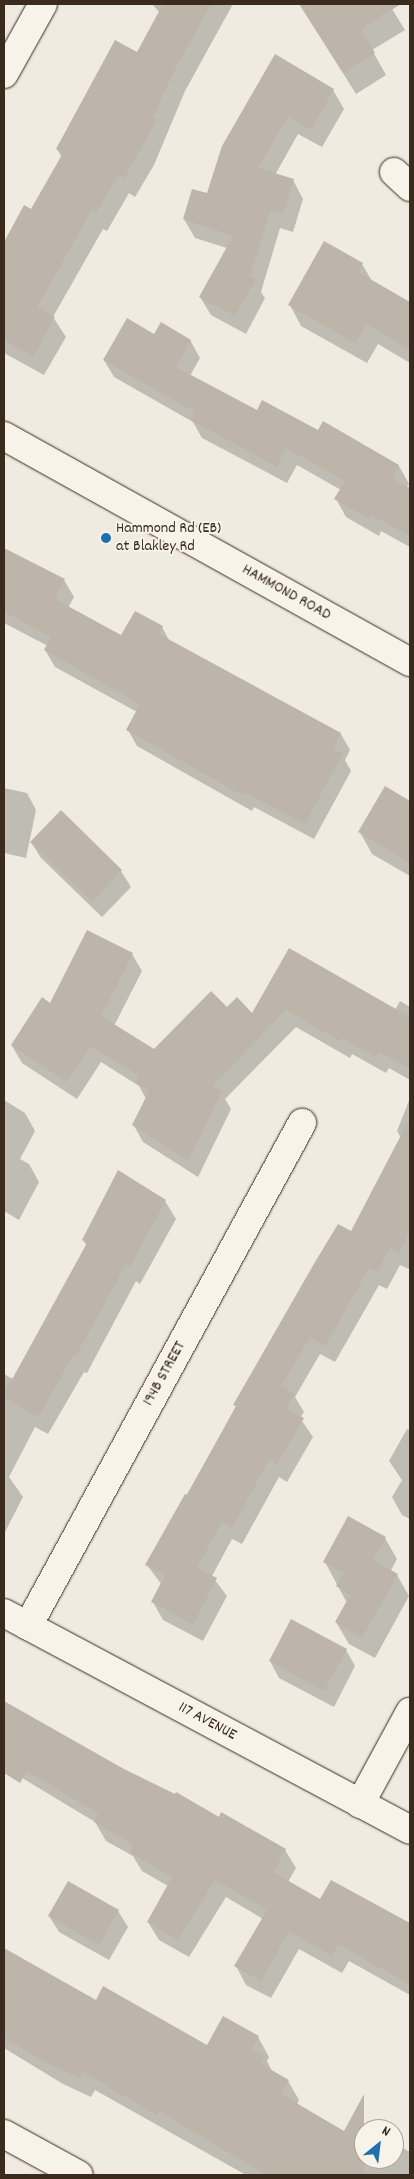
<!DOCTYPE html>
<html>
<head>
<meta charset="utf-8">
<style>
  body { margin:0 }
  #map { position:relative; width:414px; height:2179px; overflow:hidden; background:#efebe0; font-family:Dekko,sans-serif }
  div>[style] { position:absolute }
  .shadow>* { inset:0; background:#0003 }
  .building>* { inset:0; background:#bdb5aa }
  .roads { filter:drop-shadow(0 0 1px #3b2a1e) drop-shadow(0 0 1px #3b2a1e) }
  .minor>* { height:28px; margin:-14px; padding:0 14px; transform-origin:14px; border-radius:14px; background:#f7f3e8 }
  .tertiary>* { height:28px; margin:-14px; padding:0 14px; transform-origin:14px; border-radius:14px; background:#f7f3e8 }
  .secondary>* { height:28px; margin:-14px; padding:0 14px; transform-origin:14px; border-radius:14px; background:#f7f3e8 }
  .dots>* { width:14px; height:14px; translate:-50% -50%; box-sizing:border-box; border:2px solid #f7f3e8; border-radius:50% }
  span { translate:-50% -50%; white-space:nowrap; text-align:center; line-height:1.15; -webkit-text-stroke:4px #f7f3e8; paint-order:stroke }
  .poi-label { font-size:16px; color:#3b2a1e }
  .left { translate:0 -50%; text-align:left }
  .street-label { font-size:16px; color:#3b2a1e }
  .frame { position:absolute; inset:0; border:5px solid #3b2a1e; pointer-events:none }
  .north { position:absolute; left:354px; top:2119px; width:50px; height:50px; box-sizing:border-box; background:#f7f3e8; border:1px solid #aca397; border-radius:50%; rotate:29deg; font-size:14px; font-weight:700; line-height:20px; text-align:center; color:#3b2a1e }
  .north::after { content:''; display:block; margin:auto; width:18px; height:22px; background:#1f6fb2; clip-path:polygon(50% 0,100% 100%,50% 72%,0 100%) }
</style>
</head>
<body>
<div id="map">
  <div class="shadow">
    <div style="clip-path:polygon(152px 4px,233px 4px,185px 91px,154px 165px,135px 197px,129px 193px,107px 231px,103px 229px,53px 317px,66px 337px,44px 375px,4px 353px,4px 244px,25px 206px,32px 210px,62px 158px,57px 149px,138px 53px,160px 13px)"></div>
    <div style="clip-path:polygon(300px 4px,389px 4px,405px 30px,372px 50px,386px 75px,356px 94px)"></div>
    <div style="clip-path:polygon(275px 56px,333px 90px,344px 109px,322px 147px,298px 134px,275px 175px,293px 180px,303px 199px,293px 232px,280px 228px,261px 292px,265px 298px,246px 334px,211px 315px,200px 297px,227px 248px,195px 238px,184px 219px,208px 195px)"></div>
    <div style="clip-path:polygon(362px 264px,372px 281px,410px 303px,410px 363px,378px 344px,367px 363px,301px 326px,290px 305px)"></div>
    <div style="clip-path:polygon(155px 336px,190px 340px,200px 358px,190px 376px,258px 411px,318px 431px,323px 423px,399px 466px,409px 484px,406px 488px,410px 490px,410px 547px,381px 531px,379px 536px,346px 517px,336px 499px,341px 490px,297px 465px,287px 483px,202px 438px,193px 422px,114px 377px,104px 360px)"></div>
    <div style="clip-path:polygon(4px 549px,64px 580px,74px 597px,68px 608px,121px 637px,135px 612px,162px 627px,170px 642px,341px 734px,350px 750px,345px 760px,351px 771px,314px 839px,254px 807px,252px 811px,137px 746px,128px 730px,137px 712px,55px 667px,45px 650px,48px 646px,4px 623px)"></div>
    <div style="clip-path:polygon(4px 788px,27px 793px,36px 810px,26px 858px,4px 853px)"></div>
    <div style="clip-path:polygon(386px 788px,410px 802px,410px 876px,372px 854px,360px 832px)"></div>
    <div style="clip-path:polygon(61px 812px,121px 871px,131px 887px,102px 917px,41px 858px,31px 842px)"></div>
    <div style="clip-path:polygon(289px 950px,395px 1010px,400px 1001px,410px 1007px,410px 1080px,389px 1068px,386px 1073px,352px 1054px,350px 1058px,296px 1027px,225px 1099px,231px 1109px,198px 1177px,143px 1142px,133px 1124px,146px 1099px,139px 1086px,101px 1062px,77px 1099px,22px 1063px,12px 1046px,51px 1005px,132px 954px,142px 971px,114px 1026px,155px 1050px,227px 1009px,253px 1015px)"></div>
    <div style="clip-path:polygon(410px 1098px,410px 1266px,409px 1269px,400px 1265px,387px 1289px,379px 1285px,335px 1362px,320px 1354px,295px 1397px,304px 1412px,300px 1418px,313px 1437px,287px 1482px,279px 1477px,242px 1544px,232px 1539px,212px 1576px,227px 1596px,203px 1641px,163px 1620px,153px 1602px,162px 1585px,147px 1565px,339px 1226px,351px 1233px,401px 1138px,397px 1131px)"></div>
    <div style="clip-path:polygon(4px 1100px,25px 1113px,35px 1131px,20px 1159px,29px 1164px,39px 1182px,19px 1220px,4px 1211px)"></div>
    <div style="clip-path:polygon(119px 1172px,165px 1201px,176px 1219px,140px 1284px,136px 1281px,87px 1373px,84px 1372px,48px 1434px,35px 1427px,9px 1477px,23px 1497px,4px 1534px,4px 1374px,13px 1379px,87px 1246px,83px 1240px)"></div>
    <div style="clip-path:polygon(407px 1429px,410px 1430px,410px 1519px,402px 1515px,392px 1497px,402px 1480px,389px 1461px)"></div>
    <div style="clip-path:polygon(385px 1538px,397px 1559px,390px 1572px,397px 1575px,409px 1596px,375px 1658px,349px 1644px,336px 1622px,347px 1603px,325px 1562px)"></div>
    <div style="clip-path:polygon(346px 1650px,355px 1666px,334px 1707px,279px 1678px,270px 1661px)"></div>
    <div style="clip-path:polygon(4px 1702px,124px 1770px,285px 1850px,296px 1868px,288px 1882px,320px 1901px,331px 1882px,410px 1926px,410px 1995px,349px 1961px,342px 1973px,299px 1949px,271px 1998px,246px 1985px,236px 1966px,263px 1919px,226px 1897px,189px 1957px,159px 1940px,148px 1922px,168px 1886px,142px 1871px,133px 1856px,106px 1841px,95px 1822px,4px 1767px)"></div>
    <div style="clip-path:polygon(118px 1911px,128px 1927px,109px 1960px,59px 1932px,49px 1916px)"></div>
    <div style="clip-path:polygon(4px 1950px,97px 2002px,207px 2046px,224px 2018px,258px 2037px,269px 2057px,267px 2061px,273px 2073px,288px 2081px,299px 2100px,297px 2105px,345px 2133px,364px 2133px,364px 2159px,394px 2159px,394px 2149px,400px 2153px,403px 2148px,410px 2152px,410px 2175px,246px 2175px,95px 2090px,91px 2097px,63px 2084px,4px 2048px)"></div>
  </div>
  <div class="building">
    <div style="clip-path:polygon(163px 4px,211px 4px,174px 71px,153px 117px,157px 119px,124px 179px,118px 175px,96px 213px,92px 210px,37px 307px,55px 317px,33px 357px,4px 340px,4px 242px,24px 205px,31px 209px,63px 153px,56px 149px,115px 40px,137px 52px)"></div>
    <div style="clip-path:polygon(299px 4px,401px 4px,361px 29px,375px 53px,343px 73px)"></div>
    <div style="clip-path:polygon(275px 54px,334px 89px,311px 130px,288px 116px,258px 168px,294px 179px,283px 214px,270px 211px,250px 276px,256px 279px,235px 316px,199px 297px,233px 236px,183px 219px,192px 189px,207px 193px,222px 146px)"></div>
    <div style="clip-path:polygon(324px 241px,363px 263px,358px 272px,410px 302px,410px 350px,366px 324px,355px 343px,288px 305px)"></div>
    <div style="clip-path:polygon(127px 318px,154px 334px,161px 322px,191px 340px,176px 367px,257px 410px,262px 400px,318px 430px,323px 421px,399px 465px,392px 479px,410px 488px,410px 536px,371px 515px,369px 519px,334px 499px,345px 481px,286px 448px,277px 467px,191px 420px,195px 412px,103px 360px)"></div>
    <div style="clip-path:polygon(4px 548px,65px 579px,55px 599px,121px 635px,135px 611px,163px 626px,159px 634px,341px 733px,333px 749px,343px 753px,305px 824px,244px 792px,242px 795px,126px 730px,140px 704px,44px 650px,51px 637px,4px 612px)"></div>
    <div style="clip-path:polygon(385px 786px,410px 801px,410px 863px,358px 832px)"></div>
    <div style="clip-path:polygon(61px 810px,122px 870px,92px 902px,30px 842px)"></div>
    <div style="clip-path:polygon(87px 930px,133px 953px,101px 1016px,154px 1049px,211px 991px,227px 1007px,237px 997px,252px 1013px,289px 948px,410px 1017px,410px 1069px,379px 1052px,376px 1057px,342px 1038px,340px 1041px,286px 1010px,212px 1086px,222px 1091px,188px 1161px,132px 1125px,149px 1091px,136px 1083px,139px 1076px,91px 1046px,67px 1082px,11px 1045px,42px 997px,50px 1003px)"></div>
    <div style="clip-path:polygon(410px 1118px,410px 1230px,399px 1253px,390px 1248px,377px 1272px,369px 1268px,325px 1346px,310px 1337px,281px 1386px,295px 1394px,286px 1408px,304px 1418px,277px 1465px,269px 1460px,232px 1528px,222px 1522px,197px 1568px,217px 1578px,193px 1625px,151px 1602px,165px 1575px,145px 1565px,185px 1494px,187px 1495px,236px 1406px,233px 1405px,315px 1262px,338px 1224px,351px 1231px)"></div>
    <div style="clip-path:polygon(118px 1170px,166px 1200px,130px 1267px,126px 1264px,76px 1356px,73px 1355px,38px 1418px,4px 1397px,4px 1394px,87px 1243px,82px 1240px)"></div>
    <div style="clip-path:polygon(348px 1516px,386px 1537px,373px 1560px,398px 1574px,362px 1638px,335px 1622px,350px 1595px,336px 1586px,344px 1573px,323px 1562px)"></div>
    <div style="clip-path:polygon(291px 1619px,347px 1649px,324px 1691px,269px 1661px)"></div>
    <div style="clip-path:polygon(4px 1701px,124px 1769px,175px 1794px,176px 1792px,219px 1817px,221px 1812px,286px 1849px,273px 1872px,320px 1899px,331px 1880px,410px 1923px,410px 1985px,338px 1944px,332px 1956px,289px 1931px,261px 1981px,234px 1966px,267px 1910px,215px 1880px,178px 1940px,147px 1922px,172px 1877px,130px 1853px,134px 1845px,94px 1822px,99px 1814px,27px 1771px,20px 1783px,4px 1773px)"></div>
    <div style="clip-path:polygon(68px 1881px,119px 1910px,99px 1945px,48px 1916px)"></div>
    <div style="clip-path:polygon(4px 1948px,96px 2000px,103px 1986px,207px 2045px,223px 2016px,259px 2036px,252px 2049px,265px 2056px,261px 2064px,289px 2080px,281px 2094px,344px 2131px,364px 2094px,364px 2175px,266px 2175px,159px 2111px,157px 2115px,83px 2072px,80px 2078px,51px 2065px,4px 2038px)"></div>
  </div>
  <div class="roads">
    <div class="minor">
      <div style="left:394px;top:172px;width:22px;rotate:43deg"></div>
      <div style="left:4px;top:1613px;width:460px;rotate:28.1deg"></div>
      <div style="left:28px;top:1626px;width:573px;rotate:-61.42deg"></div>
      <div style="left:360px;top:1804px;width:105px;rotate:-61.5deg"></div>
    </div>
    <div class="tertiary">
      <div style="left:4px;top:74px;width:80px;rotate:-60.9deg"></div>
      <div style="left:4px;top:2134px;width:85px;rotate:28.7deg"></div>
    </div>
    <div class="secondary">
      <div style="left:4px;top:436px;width:465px;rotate:29.1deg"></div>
    </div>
  </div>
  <div class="dots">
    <div style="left:106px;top:538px;background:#1f6fb2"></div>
  </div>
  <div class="poi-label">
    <span class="left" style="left:116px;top:538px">Hammond Rd (EB)<br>at Blakley Rd</span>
  </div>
  <div class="street-label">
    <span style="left:286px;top:593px;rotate:29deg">HAMMOND ROAD</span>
    <span style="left:165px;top:1374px;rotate:-61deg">194B STREET</span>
    <span style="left:207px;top:1722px;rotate:28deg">117 AVENUE</span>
  </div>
  <div class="frame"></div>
  <div class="north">N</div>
</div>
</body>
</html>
